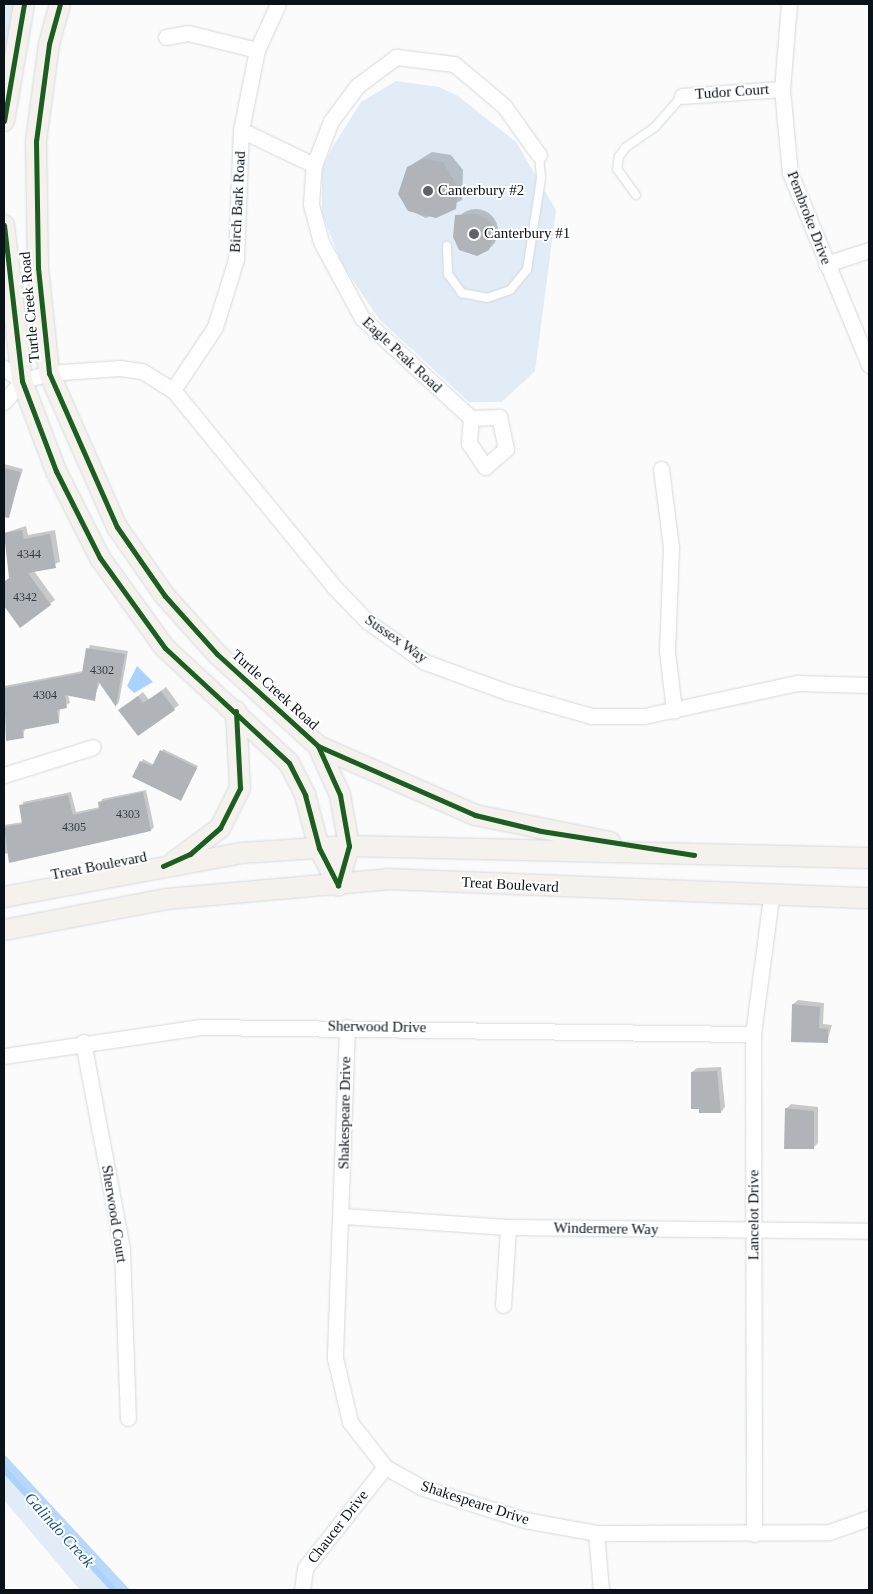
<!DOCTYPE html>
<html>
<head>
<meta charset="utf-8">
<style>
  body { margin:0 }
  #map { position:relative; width:873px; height:1594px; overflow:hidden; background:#fbfbfb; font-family:Georgia,serif }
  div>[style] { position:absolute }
  .green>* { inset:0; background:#e1ecf7 }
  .forest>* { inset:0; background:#b8d8f9 }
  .water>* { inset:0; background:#a9d2fc }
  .shadow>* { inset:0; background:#0003 }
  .round { border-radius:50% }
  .stream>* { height:5.5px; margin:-2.75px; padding:0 2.75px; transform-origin:2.75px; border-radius:2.75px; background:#a9d2fc }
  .building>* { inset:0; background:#b0b4b8 }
  .roads { filter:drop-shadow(0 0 1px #d4d9dd) drop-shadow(0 0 1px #d4d9dd) }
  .lane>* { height:8px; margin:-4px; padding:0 4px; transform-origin:4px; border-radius:4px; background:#fefefe }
  .street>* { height:15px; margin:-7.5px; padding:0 7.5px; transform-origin:7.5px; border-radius:7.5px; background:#fefefe }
  .secondary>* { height:20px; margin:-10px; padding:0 10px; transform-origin:10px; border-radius:10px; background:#f5f2ee }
  .cycleway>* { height:5px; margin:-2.5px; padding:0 2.5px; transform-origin:2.5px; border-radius:2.5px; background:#1b5e20 }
  .dots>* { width:14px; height:14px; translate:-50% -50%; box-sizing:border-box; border:2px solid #fff; border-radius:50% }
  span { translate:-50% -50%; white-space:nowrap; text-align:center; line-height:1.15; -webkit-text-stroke:4px #fff; paint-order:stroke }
  .number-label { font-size:12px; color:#333a41 }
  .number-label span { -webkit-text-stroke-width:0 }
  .street-label { font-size:15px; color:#091119 }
  .poi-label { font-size:15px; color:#091119 }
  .left { translate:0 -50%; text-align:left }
  .water-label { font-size:16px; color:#155288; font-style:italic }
  .frame { position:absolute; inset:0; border:5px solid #091119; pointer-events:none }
</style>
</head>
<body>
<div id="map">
  <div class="green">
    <div style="clip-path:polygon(4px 4px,17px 4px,4px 121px)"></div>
    <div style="clip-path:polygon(396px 81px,439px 87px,458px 96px,516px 142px,556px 210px,535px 371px,502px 402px,469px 402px,379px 319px,342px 264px,322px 214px,322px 169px,332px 148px,361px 102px)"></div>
    <div style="clip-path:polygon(4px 1469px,114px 1590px,80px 1590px,4px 1500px)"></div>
  </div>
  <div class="forest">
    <div style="clip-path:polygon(4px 1454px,130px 1590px,114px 1590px,4px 1469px)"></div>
  </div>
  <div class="water">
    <div style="clip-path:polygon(137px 666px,153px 682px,134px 693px,127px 686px)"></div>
  </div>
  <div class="shadow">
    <div style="clip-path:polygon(432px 152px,451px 155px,463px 170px,462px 200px,426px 218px,409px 210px,408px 167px)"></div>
    <div class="round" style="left:454px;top:209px;width:44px;height:44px"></div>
    <div style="clip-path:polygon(4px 464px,23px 469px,10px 509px,4px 508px)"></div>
    <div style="clip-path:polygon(26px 526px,28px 535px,55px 530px,60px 562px,34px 571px,55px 600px,20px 626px,4px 604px,4px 582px,10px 578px,4px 533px)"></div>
    <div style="clip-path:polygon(90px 645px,128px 651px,119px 702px,117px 705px,100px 682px,94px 699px,68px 695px,70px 703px,60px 708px,59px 722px,25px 728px,23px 737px,7px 740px,4px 686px,83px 671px)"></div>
    <div style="clip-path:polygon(166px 687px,179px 705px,138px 735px,120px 710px,143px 692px,149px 700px)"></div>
    <div style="clip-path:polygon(163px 749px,198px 766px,181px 799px,134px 776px,143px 759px,154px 765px)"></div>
    <div style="clip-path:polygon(146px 790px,154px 827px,151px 830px,10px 861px,9px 853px,4px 854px,4px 825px,23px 822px,23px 802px,71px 792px,76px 812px,100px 807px,102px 799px)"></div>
    <div style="clip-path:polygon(798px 1000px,824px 1003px,823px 1024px,832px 1025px,827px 1042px,793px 1004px)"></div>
    <div style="clip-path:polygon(721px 1067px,725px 1107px,721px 1112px,692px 1072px,697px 1068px)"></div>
    <div style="clip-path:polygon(791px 1104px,818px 1107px,818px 1143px,813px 1148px,786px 1109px)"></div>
  </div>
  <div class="stream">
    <div style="left:4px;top:1469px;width:164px;rotate:47.7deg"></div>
  </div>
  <div class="building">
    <div style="clip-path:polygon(424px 159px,443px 162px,458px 188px,456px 209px,436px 218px,408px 211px,398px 194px,407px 167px)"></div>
    <div style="clip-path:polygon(455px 215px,476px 214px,489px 220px,495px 232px,489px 250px,477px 256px,459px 250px,453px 237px)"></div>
    <div style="clip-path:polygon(4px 468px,21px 472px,9px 518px,4px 517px)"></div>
    <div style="clip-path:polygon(22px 530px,24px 539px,50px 534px,56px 568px,28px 573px,51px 605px,20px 628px,4px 606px,4px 582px,9px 578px,4px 533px)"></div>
    <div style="clip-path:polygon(86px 648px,125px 654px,116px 707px,98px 681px,95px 701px,65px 695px,67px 708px,57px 710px,59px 723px,22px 730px,24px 738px,6px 741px,4px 688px,82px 673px)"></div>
    <div style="clip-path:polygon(161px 691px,175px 710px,138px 736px,118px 710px,138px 696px,143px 703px)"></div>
    <div style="clip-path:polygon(160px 750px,197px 768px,181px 801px,132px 777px,140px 761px,152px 766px)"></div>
    <div style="clip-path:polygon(143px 792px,151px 831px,9px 863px,4px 827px,22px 824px,19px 805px,68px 795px,73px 815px,99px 809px,98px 802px)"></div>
    <div style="clip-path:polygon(792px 1004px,820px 1007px,819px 1028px,828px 1029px,828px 1043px,791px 1042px)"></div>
    <div style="clip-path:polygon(717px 1071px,721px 1113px,699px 1113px,699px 1109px,691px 1109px,691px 1072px)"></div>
    <div style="clip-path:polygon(785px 1108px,814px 1111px,814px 1149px,784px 1149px)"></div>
  </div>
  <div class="roads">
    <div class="lane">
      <div style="left:636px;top:195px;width:32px;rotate:-126deg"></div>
      <div style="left:617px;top:169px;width:12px;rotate:-81deg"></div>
      <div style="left:619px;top:157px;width:11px;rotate:-56deg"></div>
      <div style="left:625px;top:148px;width:37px;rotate:-35deg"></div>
      <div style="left:655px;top:127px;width:41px;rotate:-48.9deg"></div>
      <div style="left:447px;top:246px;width:28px;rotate:88deg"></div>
      <div style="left:448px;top:274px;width:24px;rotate:54deg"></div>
      <div style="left:462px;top:293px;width:25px;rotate:11deg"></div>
      <div style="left:487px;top:298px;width:24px;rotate:-19deg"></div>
      <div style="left:510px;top:290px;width:26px;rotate:-50deg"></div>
      <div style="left:527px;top:270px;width:93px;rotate:-81.3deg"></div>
      <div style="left:541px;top:178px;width:23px;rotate:-95deg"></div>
    </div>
    <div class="street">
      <div style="left:789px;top:4px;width:85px;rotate:94.7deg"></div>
      <div style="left:782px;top:89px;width:84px;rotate:84.6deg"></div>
      <div style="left:790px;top:173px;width:208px;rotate:67.6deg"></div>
      <div style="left:166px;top:37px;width:22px;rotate:-10deg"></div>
      <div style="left:188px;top:33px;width:71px;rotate:13.8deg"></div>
      <div style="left:682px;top:96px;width:100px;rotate:-4deg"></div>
      <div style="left:241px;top:130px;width:81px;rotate:25.6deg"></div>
      <div style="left:826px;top:264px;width:45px;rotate:-18deg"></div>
      <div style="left:4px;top:368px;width:22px;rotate:36deg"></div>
      <div style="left:22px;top:381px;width:28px;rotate:131deg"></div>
      <div style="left:22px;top:381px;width:28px;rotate:-17deg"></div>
      <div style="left:49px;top:373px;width:71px;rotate:-4deg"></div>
      <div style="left:120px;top:368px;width:22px;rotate:8deg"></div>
      <div style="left:142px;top:371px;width:36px;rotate:32deg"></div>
      <div style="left:173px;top:390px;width:254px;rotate:50.7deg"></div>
      <div style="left:334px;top:587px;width:47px;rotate:45.9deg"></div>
      <div style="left:367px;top:621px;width:71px;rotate:35.3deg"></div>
      <div style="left:425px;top:662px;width:87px;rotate:20.1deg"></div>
      <div style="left:507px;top:692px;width:87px;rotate:15.9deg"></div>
      <div style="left:591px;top:716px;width:53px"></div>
      <div style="left:644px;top:716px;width:157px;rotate:-12.2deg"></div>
      <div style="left:797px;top:683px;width:72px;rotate:1.6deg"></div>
      <div style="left:173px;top:390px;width:76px;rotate:-56.3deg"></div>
      <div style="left:215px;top:327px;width:71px;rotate:-72.8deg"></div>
      <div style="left:236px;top:259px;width:129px;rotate:-87.8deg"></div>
      <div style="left:241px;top:130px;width:82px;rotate:-78.7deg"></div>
      <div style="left:257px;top:50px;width:51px;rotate:-65.5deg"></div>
      <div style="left:471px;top:418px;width:25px;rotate:95deg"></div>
      <div style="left:469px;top:443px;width:29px;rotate:56deg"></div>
      <div style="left:485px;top:467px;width:28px;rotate:-41deg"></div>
      <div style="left:506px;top:449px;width:33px;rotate:-102deg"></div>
      <div style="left:499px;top:417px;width:28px;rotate:178deg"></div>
      <div style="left:471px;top:418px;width:148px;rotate:-137.5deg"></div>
      <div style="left:362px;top:318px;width:86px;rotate:-118.3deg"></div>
      <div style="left:321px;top:242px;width:39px;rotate:-105deg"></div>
      <div style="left:311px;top:204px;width:39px;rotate:-86deg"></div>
      <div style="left:314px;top:165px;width:47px;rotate:-68.9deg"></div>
      <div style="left:331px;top:121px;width:44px;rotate:-53.4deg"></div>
      <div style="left:357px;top:86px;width:49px;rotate:-36.6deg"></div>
      <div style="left:396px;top:57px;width:58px;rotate:6.9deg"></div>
      <div style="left:454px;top:64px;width:65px;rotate:40deg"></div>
      <div style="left:504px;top:106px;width:60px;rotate:54.5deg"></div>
      <div style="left:661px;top:469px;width:79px;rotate:82.7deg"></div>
      <div style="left:671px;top:547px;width:104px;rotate:92.2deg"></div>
      <div style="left:667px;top:651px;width:60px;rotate:83.3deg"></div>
      <div style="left:4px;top:775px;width:93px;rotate:-17.5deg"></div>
      <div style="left:347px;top:1027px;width:331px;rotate:92.1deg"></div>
      <div style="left:335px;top:1358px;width:66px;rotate:76.8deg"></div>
      <div style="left:350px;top:1422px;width:57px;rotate:52.1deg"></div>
      <div style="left:385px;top:1467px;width:43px;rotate:28.9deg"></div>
      <div style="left:423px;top:1488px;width:107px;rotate:17.4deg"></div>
      <div style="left:525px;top:1520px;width:72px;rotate:10.4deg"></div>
      <div style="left:596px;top:1533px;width:233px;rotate:-0.2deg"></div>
      <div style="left:829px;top:1532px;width:42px;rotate:-19.3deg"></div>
      <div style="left:83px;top:1042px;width:211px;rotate:79.3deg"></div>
      <div style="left:122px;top:1249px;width:169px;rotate:88deg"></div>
      <div style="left:4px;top:1056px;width:198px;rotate:-8.4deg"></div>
      <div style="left:200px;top:1027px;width:553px;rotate:0.73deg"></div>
      <div style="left:343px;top:1216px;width:165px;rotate:3.8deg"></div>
      <div style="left:508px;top:1227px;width:361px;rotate:0.6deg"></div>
      <div style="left:503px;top:1305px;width:78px;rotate:-86.3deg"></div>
      <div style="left:596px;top:1533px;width:57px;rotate:85deg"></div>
      <div style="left:754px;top:1534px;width:500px;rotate:-90.11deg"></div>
      <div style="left:753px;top:1034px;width:138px;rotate:-82.5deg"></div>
      <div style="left:302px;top:1590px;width:22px;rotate:-82deg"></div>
      <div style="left:305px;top:1568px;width:129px;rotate:-51.6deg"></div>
    </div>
    <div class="secondary">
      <div style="left:60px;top:4px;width:41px;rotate:105.4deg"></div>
      <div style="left:49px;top:44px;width:98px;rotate:97.6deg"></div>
      <div style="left:36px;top:141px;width:127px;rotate:89.1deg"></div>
      <div style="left:38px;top:268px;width:106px;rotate:84deg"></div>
      <div style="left:49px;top:373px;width:168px;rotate:66.2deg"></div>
      <div style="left:117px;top:527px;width:84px;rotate:55.2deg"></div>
      <div style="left:165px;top:596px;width:78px;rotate:48.1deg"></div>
      <div style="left:217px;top:654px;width:137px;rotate:42.3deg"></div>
      <div style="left:318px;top:746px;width:54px;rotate:65.8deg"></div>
      <div style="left:340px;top:795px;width:52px;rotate:80deg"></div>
      <div style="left:349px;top:846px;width:41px;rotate:105.8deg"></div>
      <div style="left:4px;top:121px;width:119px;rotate:-80.3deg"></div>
      <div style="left:4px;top:225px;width:157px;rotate:83.4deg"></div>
      <div style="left:22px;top:381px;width:96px;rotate:69.3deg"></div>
      <div style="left:56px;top:471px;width:97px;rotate:63.2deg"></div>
      <div style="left:100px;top:558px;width:111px;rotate:54.2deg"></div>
      <div style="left:165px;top:648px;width:169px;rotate:42.8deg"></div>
      <div style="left:289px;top:763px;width:36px;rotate:63deg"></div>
      <div style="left:305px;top:795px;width:55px;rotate:75.2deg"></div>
      <div style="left:319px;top:848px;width:42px;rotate:62.8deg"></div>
      <div style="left:318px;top:746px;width:171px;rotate:23.7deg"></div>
      <div style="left:475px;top:815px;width:138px;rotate:11.3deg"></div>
      <div style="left:175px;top:861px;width:56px;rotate:-36.3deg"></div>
      <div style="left:220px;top:828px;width:45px;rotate:-63.4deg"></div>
      <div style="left:240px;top:788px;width:77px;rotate:-93deg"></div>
      <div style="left:4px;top:897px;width:241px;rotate:-10.5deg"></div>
      <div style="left:241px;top:853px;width:108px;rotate:-3.7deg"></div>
      <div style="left:349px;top:846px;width:520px;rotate:1.32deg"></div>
      <div style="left:4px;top:930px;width:165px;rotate:-10.8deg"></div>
      <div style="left:166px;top:899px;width:223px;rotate:-5.1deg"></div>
      <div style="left:388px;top:879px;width:481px;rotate:2.3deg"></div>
    </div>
  </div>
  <div class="cycleway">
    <div style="left:60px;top:4px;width:41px;rotate:105.4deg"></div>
    <div style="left:49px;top:44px;width:98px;rotate:97.6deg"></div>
    <div style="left:36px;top:141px;width:127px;rotate:89.1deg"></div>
    <div style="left:38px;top:268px;width:106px;rotate:84deg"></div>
    <div style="left:49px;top:373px;width:168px;rotate:66.2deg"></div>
    <div style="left:117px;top:527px;width:84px;rotate:55.2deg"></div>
    <div style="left:165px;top:596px;width:78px;rotate:48.1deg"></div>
    <div style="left:217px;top:654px;width:137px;rotate:42.3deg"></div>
    <div style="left:318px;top:746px;width:54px;rotate:65.8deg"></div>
    <div style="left:340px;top:795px;width:52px;rotate:80deg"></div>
    <div style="left:349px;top:846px;width:41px;rotate:105.8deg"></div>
    <div style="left:4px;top:121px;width:119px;rotate:-80.3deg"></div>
    <div style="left:4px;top:225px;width:157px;rotate:83.4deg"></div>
    <div style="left:22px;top:381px;width:96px;rotate:69.3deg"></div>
    <div style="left:56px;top:471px;width:97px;rotate:63.2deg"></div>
    <div style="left:100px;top:558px;width:111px;rotate:54.2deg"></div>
    <div style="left:165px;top:648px;width:169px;rotate:42.8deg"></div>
    <div style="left:289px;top:763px;width:36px;rotate:63deg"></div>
    <div style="left:305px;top:795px;width:55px;rotate:75.2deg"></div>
    <div style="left:319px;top:848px;width:42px;rotate:62.8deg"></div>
    <div style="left:318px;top:746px;width:171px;rotate:23.7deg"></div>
    <div style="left:475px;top:815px;width:68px;rotate:13.6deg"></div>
    <div style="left:541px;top:831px;width:155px;rotate:8.9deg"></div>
    <div style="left:163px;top:866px;width:30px;rotate:-24deg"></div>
    <div style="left:190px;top:854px;width:40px;rotate:-41deg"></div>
    <div style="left:220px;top:828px;width:45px;rotate:-63.4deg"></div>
    <div style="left:240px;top:788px;width:77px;rotate:-93deg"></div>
  </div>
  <div class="dots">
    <div style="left:428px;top:191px;background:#5e6368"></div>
    <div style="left:474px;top:234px;background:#5e6368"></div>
  </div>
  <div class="number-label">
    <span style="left:29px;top:555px">4344</span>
    <span style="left:25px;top:598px">4342</span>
    <span style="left:102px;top:671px">4302</span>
    <span style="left:45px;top:696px">4304</span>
    <span style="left:128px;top:815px">4303</span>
    <span style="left:74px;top:828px">4305</span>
  </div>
  <div class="street-label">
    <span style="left:732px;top:92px;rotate:-4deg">Tudor Court</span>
    <span style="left:238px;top:202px;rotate:-87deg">Birch Bark Road</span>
    <span style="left:809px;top:218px;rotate:69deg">Pembroke Drive</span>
    <span style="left:30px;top:307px;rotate:-95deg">Turtle Creek Road</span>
    <span style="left:402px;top:355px;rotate:43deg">Eagle Peak Road</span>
    <span style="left:396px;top:639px;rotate:35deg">Sussex Way</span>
    <span style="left:275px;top:690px;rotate:42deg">Turtle Creek Road</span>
    <span style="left:99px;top:866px;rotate:-11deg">Treat Boulevard</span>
    <span style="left:510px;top:885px;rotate:3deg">Treat Boulevard</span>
    <span style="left:377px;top:1027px;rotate:1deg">Sherwood Drive</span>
    <span style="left:345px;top:1113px;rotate:-89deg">Shakespeare Drive</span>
    <span style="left:114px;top:1214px;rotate:81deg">Sherwood Court</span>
    <span style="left:754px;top:1215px;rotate:-90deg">Lancelot Drive</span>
    <span style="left:606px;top:1229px;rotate:1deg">Windermere Way</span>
    <span style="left:475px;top:1503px;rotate:18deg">Shakespeare Drive</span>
    <span style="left:338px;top:1527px;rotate:-52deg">Chaucer Drive</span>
  </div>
  <div class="poi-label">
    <span class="left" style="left:438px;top:191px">Canterbury #2</span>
    <span class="left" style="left:484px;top:234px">Canterbury #1</span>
  </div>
  <div class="water-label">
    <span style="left:59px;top:1530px;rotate:48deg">Galindo Creek</span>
  </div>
  <div class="frame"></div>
</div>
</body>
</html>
